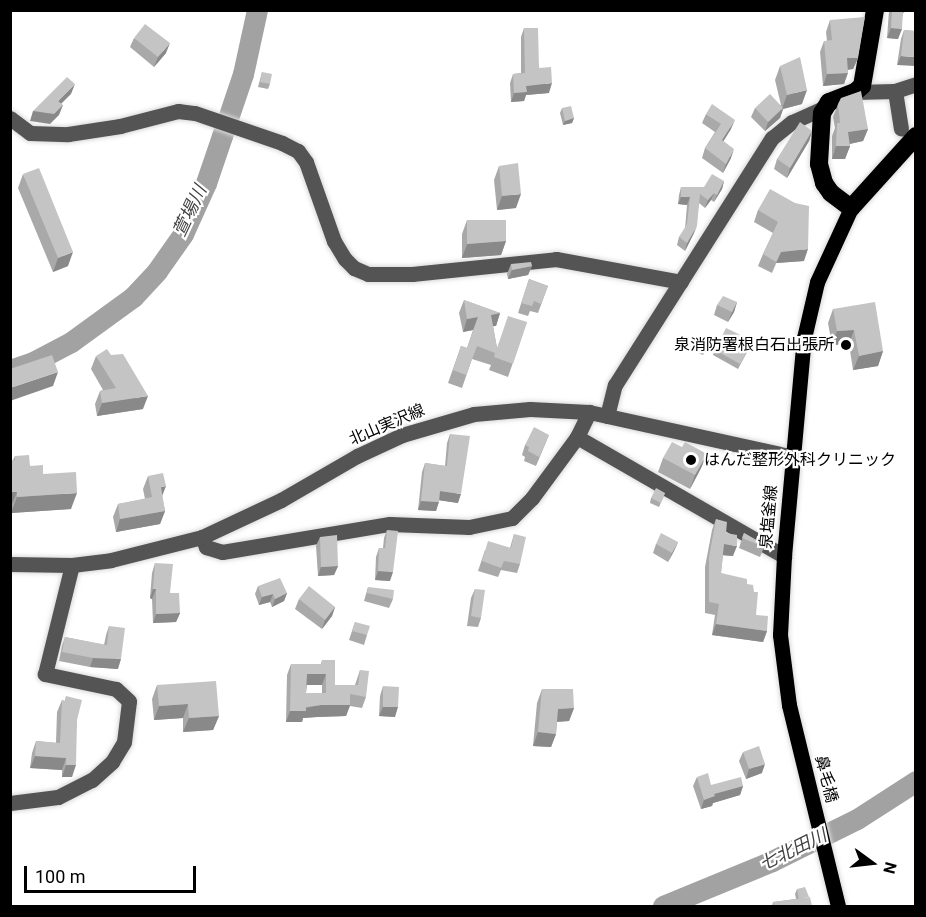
<!DOCTYPE html>
<html>
<head>
<meta charset="utf-8">
<style>
  body { margin:0 }
  #map { position:relative; width:926px; height:917px; overflow:hidden; background:#fff; font-family:Roboto,"Noto Sans JP",sans-serif }
  div>[style] { position:absolute }
  .river>* { height:21px; margin:-10.5px; padding:0 10.5px; transform-origin:10.5px; border-radius:10.5px; background:#a2a2a2 }
  .roads { filter:drop-shadow(0 0 2px #dbdbdb) drop-shadow(0 0 2px #dbdbdb) }
  .minor>* { height:15px; margin:-7.5px; padding:0 7.5px; transform-origin:7.5px; border-radius:7.5px; background:#545454 }
  .major>* { height:15px; margin:-7.5px; padding:0 7.5px; transform-origin:7.5px; border-radius:7.5px; background:#000 }
  .highway>* { height:18px; margin:-9px; padding:0 9px; transform-origin:9px; border-radius:9px; background:#000 }
  .wall>* { inset:0; background:#a9a9a9 }
  .shaded-wall>* { inset:0; background:#898989 }
  .building>* { inset:0; background:#c4c4c4 }
  .dots>* { width:16px; height:16px; translate:-50% -50%; box-sizing:border-box; border:3px solid #fff; border-radius:50% }
  span { translate:-50% -50%; white-space:nowrap; text-align:center; line-height:1.15; -webkit-text-stroke:4.5px #fff; paint-order:stroke }
  .poi-label { font-size:16px; color:#000 }
  .right { translate:-100% -50%; text-align:right }
  .left { translate:0 -50%; text-align:left }
  .street-label { font-size:16px; color:#000 }
  .water-label { font-size:18px; color:#434343; font-style:italic }
  .frame { position:absolute; inset:0; border:12px solid #000; pointer-events:none }
  .north { position:absolute; left:842px; top:833px; width:60px; height:60px; -webkit-text-stroke:4px #fff; paint-order:stroke; rotate:105deg; font-size:16px; font-weight:700; line-height:24px; text-align:center; color:#000 }
  .north::after { content:''; display:block; margin:auto; width:21px; height:27px; background:#000; clip-path:polygon(50% 0,100% 100%,50% 72%,0 100%) }
  .scale { position:absolute; left:24px; top:866px; width:172px; height:27px; box-sizing:border-box; border:3px solid #000; border-top:0; padding-left:8px; font-size:18px; line-height:21px; white-space:nowrap; color:#000; -webkit-text-stroke:4px #fff; paint-order:stroke }
</style>
</head>
<body>
<div id="map">
  <div class="river">
    <div style="left:10px;top:370px;width:24px;rotate:-19deg"></div>
    <div style="left:33px;top:362px;width:43px;rotate:-27.8deg"></div>
    <div style="left:71px;top:342px;width:77px;rotate:-36deg"></div>
    <div style="left:133px;top:297px;width:35px;rotate:-47deg"></div>
    <div style="left:157px;top:271px;width:45px;rotate:-54.9deg"></div>
    <div style="left:183px;top:234px;width:56px;rotate:-65.7deg"></div>
    <div style="left:206px;top:183px;width:50px;rotate:-71.2deg"></div>
    <div style="left:222px;top:136px;width:65px;rotate:-71.3deg"></div>
    <div style="left:243px;top:74px;width:66px;rotate:-77.7deg"></div>
    <div style="left:663px;top:906px;width:118px;rotate:-22.4deg"></div>
    <div style="left:772px;top:861px;width:95px;rotate:-26.3deg"></div>
    <div style="left:857px;top:819px;width:70px;rotate:-32.8deg"></div>
  </div>
  <div class="roads">
    <div class="minor">
      <div style="left:895px;top:91px;width:38px;rotate:81deg"></div>
      <div style="left:855px;top:92px;width:40px;rotate:-1.4deg"></div>
      <div style="left:895px;top:91px;width:22px;rotate:-18deg"></div>
      <div style="left:10px;top:118px;width:25px;rotate:37deg"></div>
      <div style="left:30px;top:133px;width:38px;rotate:2deg"></div>
      <div style="left:68px;top:134px;width:53px;rotate:-8.7deg"></div>
      <div style="left:120px;top:126px;width:60px;rotate:-14.5deg"></div>
      <div style="left:178px;top:111px;width:17px;rotate:7deg"></div>
      <div style="left:195px;top:113px;width:92px;rotate:19deg"></div>
      <div style="left:282px;top:143px;width:18px;rotate:27deg"></div>
      <div style="left:298px;top:151px;width:14px;rotate:54deg"></div>
      <div style="left:306px;top:162px;width:84px;rotate:70.5deg"></div>
      <div style="left:334px;top:241px;width:21px;rotate:59deg"></div>
      <div style="left:345px;top:259px;width:13px;rotate:45deg"></div>
      <div style="left:354px;top:268px;width:15px;rotate:23deg"></div>
      <div style="left:368px;top:274px;width:44px"></div>
      <div style="left:412px;top:274px;width:145px;rotate:-5.9deg"></div>
      <div style="left:556px;top:259px;width:127px;rotate:10.4deg"></div>
      <div style="left:607px;top:416px;width:32px;rotate:-76deg"></div>
      <div style="left:615px;top:385px;width:293px;rotate:-57.6deg"></div>
      <div style="left:772px;top:138px;width:26px;rotate:-39deg"></div>
      <div style="left:792px;top:122px;width:36px;rotate:-24deg"></div>
      <div style="left:577px;top:437px;width:239px;rotate:29.9deg"></div>
      <div style="left:202px;top:537px;width:11px;rotate:68deg"></div>
      <div style="left:206px;top:547px;width:17px;rotate:17deg"></div>
      <div style="left:222px;top:552px;width:170px;rotate:-9.5deg"></div>
      <div style="left:390px;top:524px;width:79px;rotate:2.2deg"></div>
      <div style="left:469px;top:527px;width:44px;rotate:-11.8deg"></div>
      <div style="left:512px;top:518px;width:28px;rotate:-45deg"></div>
      <div style="left:532px;top:498px;width:76px;rotate:-53.6deg"></div>
      <div style="left:577px;top:437px;width:28px;rotate:-64deg"></div>
      <div style="left:10px;top:564px;width:62px;rotate:0.9deg"></div>
      <div style="left:72px;top:565px;width:39px;rotate:-7deg"></div>
      <div style="left:111px;top:560px;width:94px;rotate:-14.2deg"></div>
      <div style="left:202px;top:537px;width:87px;rotate:-25.1deg"></div>
      <div style="left:281px;top:500px;width:88px;rotate:-30.1deg"></div>
      <div style="left:357px;top:456px;width:50px;rotate:-25deg"></div>
      <div style="left:402px;top:435px;width:75px;rotate:-16.3deg"></div>
      <div style="left:474px;top:414px;width:56px;rotate:-5.1deg"></div>
      <div style="left:530px;top:409px;width:59px;rotate:2.9deg"></div>
      <div style="left:589px;top:412px;width:209px;rotate:12.4deg"></div>
      <div style="left:10px;top:803px;width:48px;rotate:-7.1deg"></div>
      <div style="left:58px;top:797px;width:38px;rotate:-27deg"></div>
      <div style="left:92px;top:780px;width:27px;rotate:-42deg"></div>
      <div style="left:112px;top:762px;width:23px;rotate:-59deg"></div>
      <div style="left:124px;top:742px;width:41px;rotate:-83deg"></div>
      <div style="left:129px;top:701px;width:18px;rotate:-137deg"></div>
      <div style="left:116px;top:689px;width:73px;rotate:-168.1deg"></div>
      <div style="left:45px;top:674px;width:112px;rotate:-76.1deg"></div>
    </div>
    <div class="major">
      <div style="left:838px;top:906px;width:207px;rotate:-103.7deg"></div>
      <div style="left:789px;top:705px;width:71px;rotate:-97.3deg"></div>
      <div style="left:780px;top:635px;width:79px;rotate:-87.1deg"></div>
      <div style="left:784px;top:556px;width:219px;rotate:-84.8deg"></div>
      <div style="left:804px;top:338px;width:57px;rotate:-76.9deg"></div>
      <div style="left:817px;top:282px;width:81px;rotate:-65.3deg"></div>
    </div>
    <div class="highway">
      <div style="left:875px;top:10px;width:77px;rotate:99.7deg"></div>
      <div style="left:862px;top:86px;width:9px;rotate:139deg"></div>
      <div style="left:855px;top:92px;width:28px;rotate:159deg"></div>
      <div style="left:829px;top:102px;width:13px;rotate:122deg"></div>
      <div style="left:822px;top:113px;width:51px;rotate:93.4deg"></div>
      <div style="left:819px;top:164px;width:20px;rotate:75deg"></div>
      <div style="left:824px;top:183px;width:12px;rotate:55deg"></div>
      <div style="left:831px;top:193px;width:25px;rotate:37deg"></div>
      <div style="left:851px;top:208px;width:97px;rotate:-47.9deg"></div>
    </div>
  </div>
  <div class="wall">
    <div style="clip-path:polygon(886px 10px,905px 10px,904px 13px,903px 13px,898px 39px,887px 38px,889px 11px)"></div>
    <div style="clip-path:polygon(830px 20px,858px 58px,853px 69px,848px 70px,844px 84px,823px 86px,820px 52px,824px 41px,827px 41px,826px 32px)"></div>
    <div style="clip-path:polygon(524px 28px,549px 93px,526px 95px,524px 101px,511px 102px,510px 83px,513px 74px,521px 73px,521px 37px)"></div>
    <div style="clip-path:polygon(904px 30px,915px 31px,897px 65px,901px 39px)"></div>
    <div style="clip-path:polygon(134px 38px,166px 53px,154px 67px,130px 47px)"></div>
    <div style="clip-path:polygon(780px 66px,802px 104px,783px 109px,780px 118px,765px 131px,751px 117px,755px 108px,781px 105px,775px 80px)"></div>
    <div style="clip-path:polygon(262px 72px,270px 84px,268px 89px,258px 87px)"></div>
    <div style="clip-path:polygon(838px 104px,868px 129px,863px 141px,850px 144px,850px 146px,845px 159px,832px 159px,832px 136px,835px 128px,833px 117px)"></div>
    <div style="clip-path:polygon(562px 108px,574px 118px,572px 123px,563px 125px,560px 113px)"></div>
    <div style="clip-path:polygon(706px 114px,731px 129px,723px 141px,731px 158px,723px 173px,702px 158px,705px 148px,715px 132px,702px 123px)"></div>
    <div style="clip-path:polygon(812px 131px,809px 141px,787px 178px,774px 169px,777px 159px)"></div>
    <div style="clip-path:polygon(499px 166px,516px 208px,497px 210px,494px 180px)"></div>
    <div style="clip-path:polygon(23px 174px,68px 266px,53px 272px,18px 188px)"></div>
    <div style="clip-path:polygon(724px 181px,722px 189px,714px 202px,711px 200px,705px 208px,699px 203px,694px 233px,685px 251px,677px 245px,679px 237px,685px 229px,687px 205px,678px 204px,679px 195px,681px 187px,704px 187px)"></div>
    <div style="clip-path:polygon(795px 203px,804px 261px,776px 263px,772px 273px,758px 266px,763px 254px,773px 233px,754px 222px,758px 210px)"></div>
    <div style="clip-path:polygon(467px 220px,506px 241px,501px 255px,462px 258px,462px 234px)"></div>
    <div style="clip-path:polygon(511px 264px,532px 266px,528px 275px,508px 279px,507px 274px)"></div>
    <div style="clip-path:polygon(529px 279px,548px 286px,538px 313px,530px 311px,528px 316px,518px 313px)"></div>
    <div style="clip-path:polygon(464px 300px,500px 313px,496px 326px,493px 326px,497px 348px,527px 322px,508px 377px,489px 370px,491px 365px,472px 359px,462px 388px,448px 383px,461px 346px,467px 348px,473px 330px,463px 332px,459px 313px)"></div>
    <div style="clip-path:polygon(737px 302px,734px 312px,728px 322px,714px 315px,717px 305px)"></div>
    <div style="clip-path:polygon(833px 309px,883px 351px,878px 366px,853px 370px,849px 344px,832px 345px,828px 323px)"></div>
    <div style="clip-path:polygon(753px 341px,738px 369px,713px 355px,715px 350px)"></div>
    <div style="clip-path:polygon(695px 346px,707px 348px,703px 355px,694px 351px)"></div>
    <div style="clip-path:polygon(96px 356px,143px 409px,97px 416px,95px 404px,100px 391px,103px 390px,91px 369px)"></div>
    <div style="clip-path:polygon(450px 434px,458px 503px,439px 500px,436px 511px,418px 510px,422px 472px,425px 463px,445px 466px,447px 443px)"></div>
    <div style="clip-path:polygon(549px 435px,536px 466px,524px 461px,525px 457px,522px 455px,525px 445px)"></div>
    <div style="clip-path:polygon(682px 447px,707px 454px,701px 468px,690px 489px,658px 472px,663px 458px)"></div>
    <div style="clip-path:polygon(15px 456px,43px 474px,71px 509px,11px 513px,10px 460px,13px 460px)"></div>
    <div style="clip-path:polygon(148px 476px,162px 496px,165px 511px,160px 524px,116px 532px,113px 517px,118px 504px,145px 499px,143px 489px)"></div>
    <div style="clip-path:polygon(665px 493px,659px 507px,650px 503px,651px 498px)"></div>
    <div style="clip-path:polygon(716px 519px,726px 533px,733px 556px,723px 555px,721px 573px,747px 584px,756px 615px,767px 631px,763px 642px,712px 635px,715px 615px,705px 613px,705px 567px,712px 530px)"></div>
    <div style="clip-path:polygon(387px 530px,390px 581px,375px 580px,376px 557px,379px 548px,383px 548px,384px 538px)"></div>
    <div style="clip-path:polygon(744px 533px,765px 545px,760px 557px,739px 548px)"></div>
    <div style="clip-path:polygon(514px 534px,520px 564px,517px 573px,501px 570px,498px 577px,478px 571px,485px 550px,510px 548px)"></div>
    <div style="clip-path:polygon(320px 537px,338px 566px,334px 575px,318px 576px,316px 546px)"></div>
    <div style="clip-path:polygon(678px 542px,674px 551px,668px 562px,653px 553px,656px 544px)"></div>
    <div style="clip-path:polygon(155px 563px,180px 613px,176px 622px,153px 623px,152px 599px,150px 598px,152px 573px)"></div>
    <div style="clip-path:polygon(258px 586px,287px 593px,284px 601px,272px 607px,270px 602px,259px 605px,255px 594px)"></div>
    <div style="clip-path:polygon(368px 587px,393px 599px,389px 608px,364px 601px)"></div>
    <div style="clip-path:polygon(475px 589px,481px 618px,478px 627px,467px 626px,471px 598px)"></div>
    <div style="clip-path:polygon(299px 599px,335px 607px,332px 616px,322px 629px,295px 609px)"></div>
    <div style="clip-path:polygon(355px 622px,367px 635px,364px 645px,349px 640px)"></div>
    <div style="clip-path:polygon(109px 626px,118px 669px,90px 667px,59px 661px,62px 646px,65px 637px,104px 645px,106px 635px)"></div>
    <div style="clip-path:polygon(evenodd,322px 660px,335px 685px,355px 685px,360px 670px,366px 697px,362px 708px,350px 706px,346px 716px,317px 717px,303px 718px,302px 722px,286px 722px,287px 675px,291px 664px,321px 664px,322px 660px,307px 685px,322px 685px,322px 693px,306px 693px,307px 685px)"></div>
    <div style="clip-path:polygon(157px 685px,219px 716px,213px 730px,183px 732px,183px 718px,154px 720px,152px 699px)"></div>
    <div style="clip-path:polygon(383px 686px,395px 717px,379px 716px,380px 696px)"></div>
    <div style="clip-path:polygon(542px 689px,574px 708px,569px 721px,557px 722px,556px 734px,551px 747px,533px 746px,537px 703px)"></div>
    <div style="clip-path:polygon(66px 696px,77px 720px,72px 777px,62px 777px,62px 770px,30px 768px,32px 753px,36px 741px,56px 743px,57px 712px,62px 700px,65px 701px)"></div>
    <div style="clip-path:polygon(743px 752px,762px 773px,746px 779px,739px 761px)"></div>
    <div style="clip-path:polygon(697px 777px,711px 785px,743px 786px,740px 795px,713px 803px,712px 806px,701px 809px,693px 786px)"></div>
    <div style="clip-path:polygon(797px 889px,812px 906px,772px 906px,773px 902px,796px 899px,795px 894px)"></div>
  </div>
  <div class="shaded-wall">
    <div style="clip-path:polygon(891px 28px,902px 29px,898px 39px,887px 38px)"></div>
    <div style="clip-path:polygon(170px 43px,166px 53px,154px 67px,158px 57px)"></div>
    <div style="clip-path:polygon(901px 56px,915px 57px,915px 66px,897px 65px)"></div>
    <div style="clip-path:polygon(847px 58px,858px 58px,853px 69px,842px 70px)"></div>
    <div style="clip-path:polygon(848px 73px,844px 84px,823px 86px,827px 74px)"></div>
    <div style="clip-path:polygon(552px 83px,549px 93px,526px 95px,524px 101px,511px 102px,514px 93px,526px 86px)"></div>
    <div style="clip-path:polygon(75px 84px,71px 94px,55px 110px,58px 101px)"></div>
    <div style="clip-path:polygon(807px 90px,802px 104px,783px 109px,780px 118px,765px 131px,768px 122px,782px 109px,787px 95px)"></div>
    <div style="clip-path:polygon(63px 105px,59px 115px,50px 124px,30px 121px,33px 111px)"></div>
    <div style="clip-path:polygon(574px 118px,572px 123px,563px 125px,565px 121px)"></div>
    <div style="clip-path:polygon(735px 120px,731px 129px,718px 150px,722px 140px)"></div>
    <div style="clip-path:polygon(868px 129px,863px 141px,844px 145px,848px 132px)"></div>
    <div style="clip-path:polygon(812px 131px,809px 141px,787px 178px,790px 168px)"></div>
    <div style="clip-path:polygon(836px 146px,850px 146px,845px 159px,832px 159px)"></div>
    <div style="clip-path:polygon(734px 149px,731px 158px,723px 173px,726px 164px)"></div>
    <div style="clip-path:polygon(724px 181px,722px 189px,714px 202px,717px 195px)"></div>
    <div style="clip-path:polygon(714px 193px,711px 200px,705px 208px,708px 200px)"></div>
    <div style="clip-path:polygon(521px 194px,516px 208px,497px 210px,502px 196px)"></div>
    <div style="clip-path:polygon(681px 197px,690px 197px,687px 205px,678px 204px)"></div>
    <div style="clip-path:polygon(697px 226px,694px 233px,685px 251px,687px 243px)"></div>
    <div style="clip-path:polygon(506px 241px,501px 255px,462px 258px,467px 244px)"></div>
    <div style="clip-path:polygon(808px 249px,804px 261px,776px 263px,772px 273px,781px 252px)"></div>
    <div style="clip-path:polygon(73px 252px,68px 266px,53px 272px,58px 258px)"></div>
    <div style="clip-path:polygon(532px 266px,528px 275px,508px 279px,512px 270px)"></div>
    <div style="clip-path:polygon(737px 302px,734px 312px,728px 322px,732px 312px)"></div>
    <div style="clip-path:polygon(500px 313px,496px 326px,486px 327px,491px 315px)"></div>
    <div style="clip-path:polygon(478px 317px,473px 330px,463px 332px,467px 319px)"></div>
    <div style="clip-path:polygon(854px 330px,849px 344px,832px 345px,837px 331px)"></div>
    <div style="clip-path:polygon(883px 351px,878px 366px,853px 370px,859px 356px)"></div>
    <div style="clip-path:polygon(58px 372px,53px 386px,10px 401px,10px 388px)"></div>
    <div style="clip-path:polygon(148px 396px,143px 409px,97px 416px,102px 403px)"></div>
    <div style="clip-path:polygon(707px 454px,701px 468px,690px 489px,695px 475px)"></div>
    <div style="clip-path:polygon(166px 486px,161px 499px,161px 487px)"></div>
    <div style="clip-path:polygon(440px 491px,461px 494px,458px 503px,437px 500px)"></div>
    <div style="clip-path:polygon(10px 492px,17px 492px,10px 509px)"></div>
    <div style="clip-path:polygon(77px 493px,71px 509px,11px 513px,17px 497px)"></div>
    <div style="clip-path:polygon(421px 501px,439px 502px,436px 511px,418px 510px)"></div>
    <div style="clip-path:polygon(165px 511px,160px 524px,116px 532px,120px 519px)"></div>
    <div style="clip-path:polygon(678px 542px,674px 551px,668px 562px,672px 553px)"></div>
    <div style="clip-path:polygon(724px 544px,737px 546px,733px 556px,720px 555px)"></div>
    <div style="clip-path:polygon(338px 566px,334px 575px,318px 576px,321px 567px)"></div>
    <div style="clip-path:polygon(378px 571px,393px 572px,390px 581px,375px 580px)"></div>
    <div style="clip-path:polygon(153px 589px,156px 589px,152px 599px,150px 598px)"></div>
    <div style="clip-path:polygon(287px 593px,284px 601px,272px 607px,275px 599px)"></div>
    <div style="clip-path:polygon(273px 594px,270px 602px,259px 605px,262px 597px)"></div>
    <div style="clip-path:polygon(335px 607px,332px 616px,322px 629px,325px 620px)"></div>
    <div style="clip-path:polygon(180px 613px,176px 622px,153px 623px,156px 614px)"></div>
    <div style="clip-path:polygon(716px 624px,767px 631px,763px 642px,712px 635px)"></div>
    <div style="clip-path:polygon(93px 658px,121px 659px,118px 669px,90px 667px)"></div>
    <div style="clip-path:polygon(307px 674px,326px 674px,322px 685px,303px 685px)"></div>
    <div style="clip-path:polygon(188px 704px,183px 718px,154px 720px,159px 706px)"></div>
    <div style="clip-path:polygon(321px 705px,350px 705px,346px 716px,317px 717px,303px 718px,302px 722px,286px 722px,290px 711px)"></div>
    <div style="clip-path:polygon(383px 707px,398px 707px,395px 717px,379px 716px)"></div>
    <div style="clip-path:polygon(574px 708px,569px 721px,553px 722px,558px 709px)"></div>
    <div style="clip-path:polygon(219px 716px,213px 730px,183px 732px,189px 718px)"></div>
    <div style="clip-path:polygon(538px 732px,556px 734px,551px 747px,533px 746px)"></div>
    <div style="clip-path:polygon(35px 756px,66px 758px,62px 770px,30px 768px)"></div>
    <div style="clip-path:polygon(765px 764px,762px 773px,746px 779px,749px 769px)"></div>
    <div style="clip-path:polygon(66px 765px,76px 765px,72px 777px,62px 777px)"></div>
    <div style="clip-path:polygon(743px 786px,740px 795px,713px 803px,712px 806px,701px 809px,704px 800px,714px 794px)"></div>
  </div>
  <div class="building">
    <div style="clip-path:polygon(892px 10px,903px 10px,902px 29px,891px 28px)"></div>
    <div style="clip-path:polygon(865px 17px,858px 58px,847px 58px,848px 73px,827px 74px,824px 41px,832px 40px,830px 20px)"></div>
    <div style="clip-path:polygon(145px 24px,170px 43px,158px 57px,134px 38px)"></div>
    <div style="clip-path:polygon(524px 28px,538px 28px,539px 68px,551px 67px,552px 83px,526px 86px,527px 92px,514px 93px,513px 74px,525px 73px)"></div>
    <div style="clip-path:polygon(904px 30px,915px 31px,915px 57px,901px 56px)"></div>
    <div style="clip-path:polygon(800px 57px,807px 90px,787px 95px,780px 66px)"></div>
    <div style="clip-path:polygon(262px 72px,272px 74px,270px 84px,260px 82px)"></div>
    <div style="clip-path:polygon(67px 77px,75px 84px,58px 101px,63px 105px,54px 114px,33px 111px)"></div>
    <div style="clip-path:polygon(861px 91px,868px 129px,848px 132px,850px 146px,836px 146px,837px 123px,840px 123px,838px 104px,841px 98px)"></div>
    <div style="clip-path:polygon(770px 94px,783px 108px,768px 122px,755px 108px)"></div>
    <div style="clip-path:polygon(712px 104px,735px 120px,722px 140px,734px 149px,726px 164px,705px 148px,721px 124px,706px 114px)"></div>
    <div style="clip-path:polygon(571px 106px,574px 118px,565px 121px,562px 108px)"></div>
    <div style="clip-path:polygon(800px 122px,812px 131px,790px 168px,777px 159px)"></div>
    <div style="clip-path:polygon(518px 163px,521px 194px,502px 196px,499px 166px)"></div>
    <div style="clip-path:polygon(39px 168px,73px 252px,58px 258px,23px 174px)"></div>
    <div style="clip-path:polygon(712px 174px,724px 181px,717px 195px,714px 193px,708px 200px,700px 194px,697px 226px,687px 243px,679px 237px,687px 224px,690px 197px,681px 197px,681px 187px,704px 187px)"></div>
    <div style="clip-path:polygon(770px 189px,795px 203px,809px 206px,808px 249px,781px 252px,776px 262px,763px 254px,778px 222px,758px 210px)"></div>
    <div style="clip-path:polygon(467px 220px,506px 220px,506px 241px,467px 244px)"></div>
    <div style="clip-path:polygon(531px 262px,532px 266px,512px 270px,511px 264px)"></div>
    <div style="clip-path:polygon(529px 279px,548px 286px,541px 304px,534px 301px,532px 306px,521px 303px)"></div>
    <div style="clip-path:polygon(723px 296px,737px 302px,732px 312px,717px 305px)"></div>
    <div style="clip-path:polygon(464px 300px,500px 313px,491px 315px,497px 348px,508px 316px,527px 322px,513px 364px,494px 357px,495px 353px,477px 346px,466px 375px,453px 370px,461px 346px,467px 348px,478px 317px,467px 319px)"></div>
    <div style="clip-path:polygon(875px 302px,883px 351px,859px 356px,854px 330px,837px 331px,833px 309px)"></div>
    <div style="clip-path:polygon(726px 328px,753px 341px,740px 364px,715px 350px)"></div>
    <div style="clip-path:polygon(700px 338px,709px 343px,705px 351px,695px 346px)"></div>
    <div style="clip-path:polygon(107px 349px,111px 355px,123px 354px,148px 396px,102px 403px,100px 391px,116px 388px,96px 356px)"></div>
    <div style="clip-path:polygon(52px 355px,58px 372px,10px 388px,10px 369px)"></div>
    <div style="clip-path:polygon(534px 427px,549px 435px,539px 457px,528px 451px,529px 447px,525px 445px)"></div>
    <div style="clip-path:polygon(450px 434px,470px 436px,461px 494px,440px 491px,439px 502px,421px 501px,425px 463px,447px 466px)"></div>
    <div style="clip-path:polygon(672px 442px,682px 447px,685px 442px,707px 454px,695px 475px,663px 458px)"></div>
    <div style="clip-path:polygon(29px 455px,30px 466px,43px 465px,43px 474px,76px 472px,77px 493px,17px 497px,17px 492px,10px 492px,10px 460px,15px 460px,15px 456px)"></div>
    <div style="clip-path:polygon(163px 473px,166px 486px,161px 487px,165px 511px,120px 519px,118px 504px,152px 497px,148px 476px)"></div>
    <div style="clip-path:polygon(656px 488px,665px 493px,661px 503px,651px 498px)"></div>
    <div style="clip-path:polygon(716px 519px,727px 522px,726px 533px,737px 535px,737px 546px,724px 544px,721px 573px,747px 579px,747px 584px,753px 585px,754px 592px,758px 592px,756px 615px,768px 616px,767px 631px,716px 624px,719px 604px,709px 602px,709px 557px)"></div>
    <div style="clip-path:polygon(387px 530px,398px 531px,393px 572px,378px 571px,379px 548px,385px 548px)"></div>
    <div style="clip-path:polygon(661px 533px,678px 542px,672px 553px,656px 544px)"></div>
    <div style="clip-path:polygon(744px 533px,765px 545px,764px 547px,742px 538px)"></div>
    <div style="clip-path:polygon(514px 534px,526px 537px,520px 564px,504px 561px,501px 568px,482px 561px,488px 541px,511px 548px)"></div>
    <div style="clip-path:polygon(337px 535px,338px 566px,321px 567px,320px 537px)"></div>
    <div style="clip-path:polygon(155px 563px,173px 564px,170px 593px,179px 593px,180px 613px,156px 614px,156px 589px,153px 589px)"></div>
    <div style="clip-path:polygon(280px 578px,287px 593px,275px 599px,273px 594px,262px 597px,258px 586px)"></div>
    <div style="clip-path:polygon(309px 586px,335px 607px,325px 620px,299px 599px)"></div>
    <div style="clip-path:polygon(368px 587px,394px 590px,393px 599px,367px 593px)"></div>
    <div style="clip-path:polygon(475px 589px,485px 590px,481px 618px,471px 616px)"></div>
    <div style="clip-path:polygon(355px 622px,370px 626px,367px 635px,352px 631px)"></div>
    <div style="clip-path:polygon(109px 626px,125px 628px,121px 659px,93px 658px,62px 652px,65px 637px,107px 645px)"></div>
    <div style="clip-path:polygon(evenodd,322px 660px,335px 660px,335px 685px,358px 685px,360px 670px,369px 671px,366px 697px,350px 694px,350px 705px,321px 705px,306px 707px,306px 711px,290px 711px,291px 664px,322px 664px,322px 660px,307px 674px,326px 674px,326px 693px,306px 693px,307px 674px)"></div>
    <div style="clip-path:polygon(216px 681px,219px 716px,189px 718px,188px 704px,159px 706px,157px 685px)"></div>
    <div style="clip-path:polygon(383px 686px,399px 687px,398px 707px,383px 707px)"></div>
    <div style="clip-path:polygon(542px 689px,573px 689px,574px 708px,558px 709px,556px 734px,538px 732px)"></div>
    <div style="clip-path:polygon(66px 696px,82px 700px,77px 720px,76px 765px,66px 765px,66px 758px,35px 756px,36px 741px,60px 743px,62px 700px,65px 701px)"></div>
    <div style="clip-path:polygon(759px 746px,765px 764px,749px 769px,743px 752px)"></div>
    <div style="clip-path:polygon(708px 773px,711px 785px,741px 777px,743px 786px,714px 794px,715px 796px,704px 800px,697px 777px)"></div>
    <div style="clip-path:polygon(805px 887px,809px 897px,799px 899px,797px 889px)"></div>
    <div style="clip-path:polygon(810px 897px,812px 906px,774px 906px,773px 902px)"></div>
  </div>
  <div class="dots">
    <div style="left:846px;top:345px;background:#000"></div>
    <div style="left:691px;top:460px;background:#000"></div>
  </div>
  <div class="poi-label">
    <span class="right" style="left:834px;top:345px">泉消防署根白石出張所</span>
    <span class="left" style="left:704px;top:460px">はんだ整形外科クリニック</span>
  </div>
  <div class="street-label">
    <span style="left:387px;top:425px;rotate:-23deg">北山実沢線</span>
    <span style="left:769px;top:517px;rotate:-85deg">泉塩釜線</span>
    <span style="left:826px;top:779px;rotate:76deg">鼻毛橋</span>
  </div>
  <div class="water-label">
    <span style="left:190px;top:211px;rotate:-65deg">萱場川</span>
    <span style="left:793px;top:850px;rotate:-26deg">七北田川</span>
  </div>
  <div class="frame"></div>
  <div class="north">N</div>
  <div class="scale">100 m</div>
</div>
</body>
</html>
